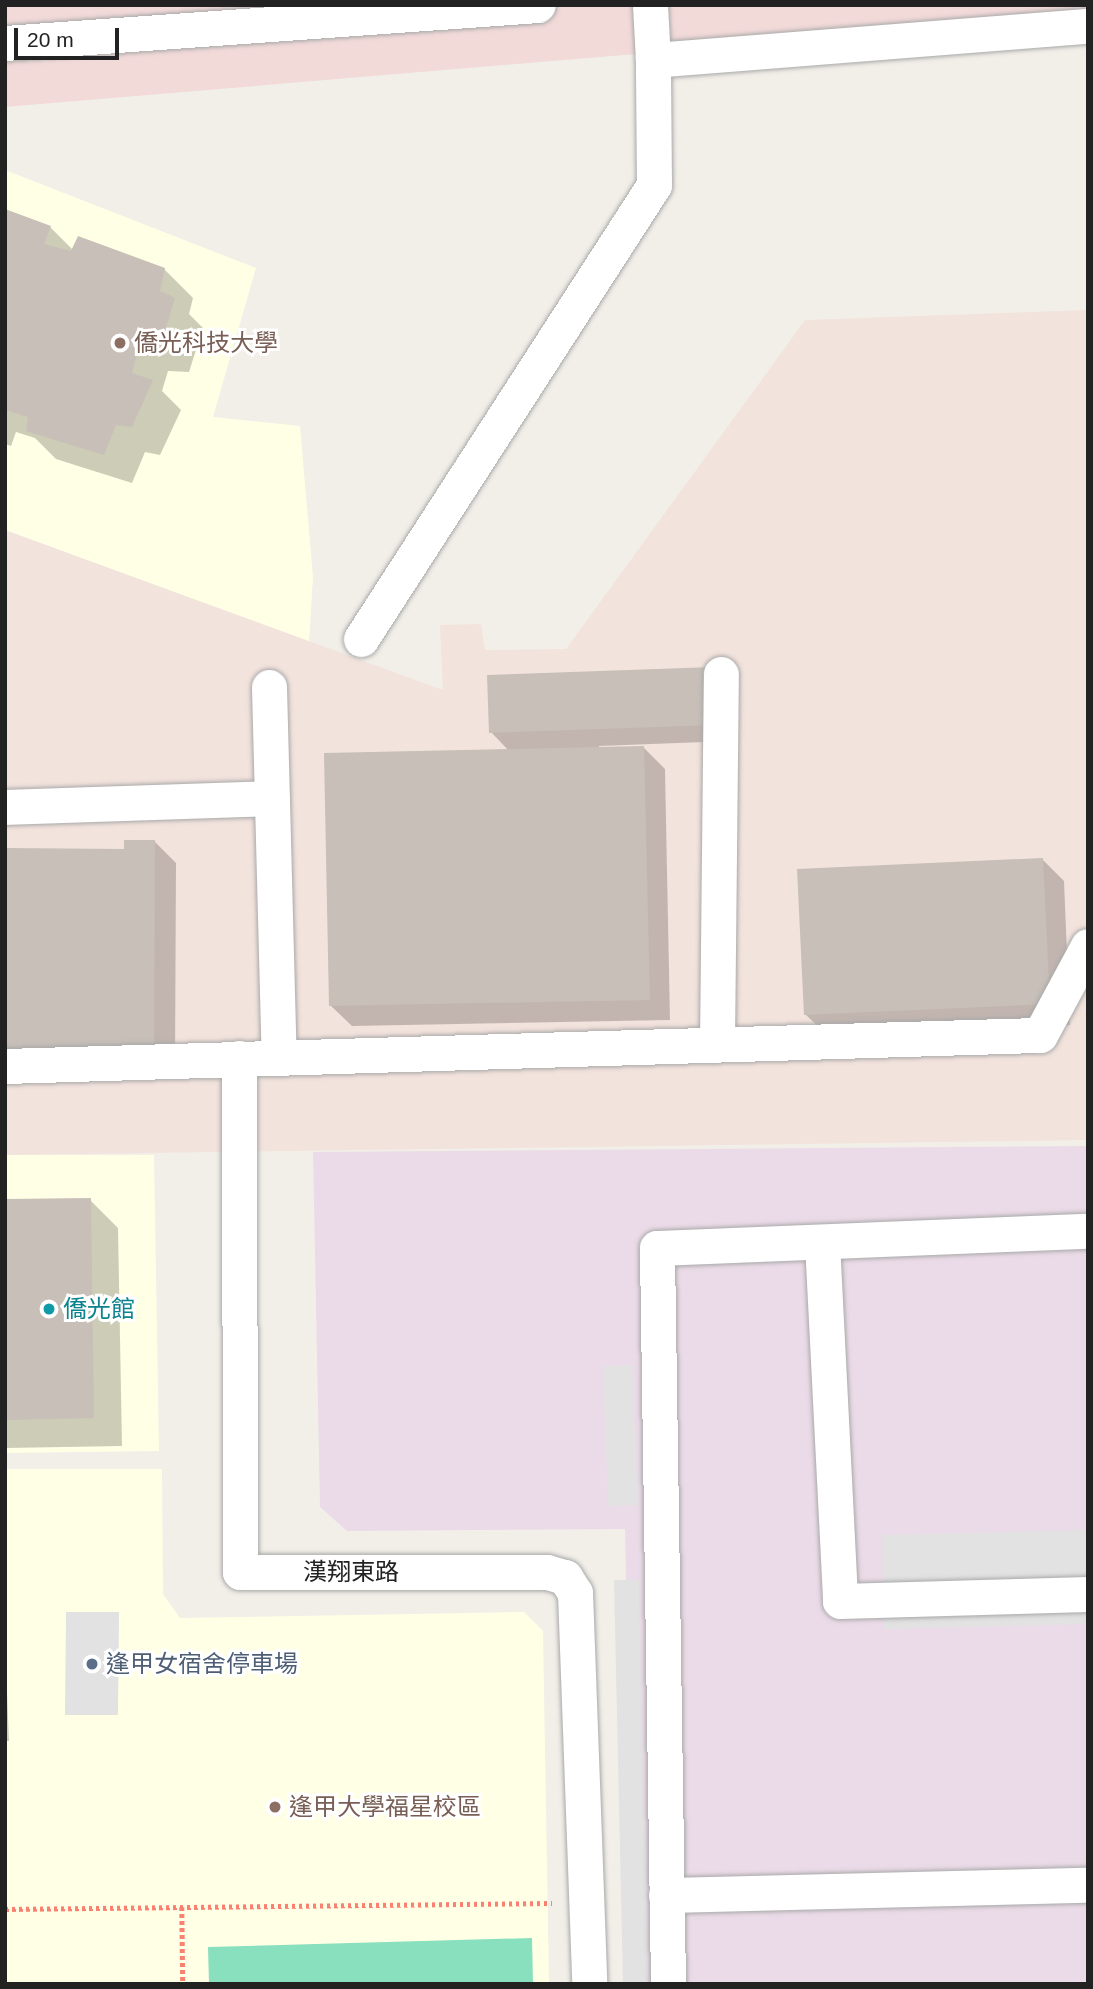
<!DOCTYPE html>
<html>
<head>
<meta charset="utf-8">
<style>
  body { margin:0 }
  #map { position:relative; width:1093px; height:1989px; overflow:hidden; background:#f2efe9; font-family:Helvetica,"Noto Sans TC",sans-serif }
  div>[style] { position:absolute }
  .commercial>* { inset:0; background:#f2dad9 }
  .industrial>* { inset:0; background:#ebdbe8 }
  .education>* { inset:0; background:#ffffe5 }
  .military>* { inset:0; background:#f3e3dd }
  .pitch>* { inset:0; background:#88e0be }
  .parking>* { inset:0; background:#e2e2e2 }
  .shadow>* { inset:0; background:#0003 }
  .building>* { inset:0; background:#c7bfb8 }
  .path>* { height:4.5px; margin-top:-2.25px; transform-origin:0; background:repeating-linear-gradient(90deg,#fa8072 0 3.5px,transparent 0 7px) }
  .roads { filter:drop-shadow(0 0 2px #a9a9a9) drop-shadow(0 0 2px #a9a9a9) }
  .minor>* { height:35px; margin:-17.5px; padding:0 17.5px; transform-origin:17.5px; border-radius:17.5px; background:#fff }
  .dots>* { width:19px; height:19px; translate:-50% -50%; box-sizing:border-box; border:4px solid #fff; border-radius:50% }
  span { translate:-50% -50%; white-space:nowrap; text-align:center; line-height:1.15; -webkit-text-stroke:6px #fff; paint-order:stroke }
  .education-label { font-size:24px; color:#785e54 }
  .left { translate:0 -50%; text-align:left }
  .culture-label { font-size:24px; color:#0d838f }
  .street-label { font-size:24px; color:#222 }
  .service-label { font-size:24px; color:#4e5e75 }
  .frame { position:absolute; inset:0; border:7px solid #222; pointer-events:none }
  .scale { position:absolute; left:14px; top:28px; width:105px; height:32px; box-sizing:border-box; border:4px solid #222; border-top:0; padding-left:9px; font-size:21px; line-height:24px; white-space:nowrap; color:#222; -webkit-text-stroke:5px #fff; paint-order:stroke }
</style>
</head>
<body>
<div id="map">
  <div class="commercial">
    <div style="clip-path:polygon(5px 5px,1088px 5px,1088px 16px,5px 107px)"></div>
  </div>
  <div class="industrial">
    <div style="clip-path:polygon(1088px 1146px,1088px 1984px,634px 1984px,625px 1529px,347px 1531px,320px 1507px,313px 1152px)"></div>
  </div>
  <div class="education">
    <div style="clip-path:polygon(5px 170px,256px 268px,213px 417px,300px 426px,313px 577px,309px 642px,5px 530px)"></div>
    <div style="clip-path:polygon(5px 1155px,154px 1155px,159px 1451px,5px 1453px)"></div>
    <div style="clip-path:polygon(5px 1469px,162px 1469px,163px 1594px,180px 1618px,524px 1612px,543px 1631px,549px 1984px,5px 1984px)"></div>
  </div>
  <div class="military">
    <div style="clip-path:polygon(1088px 310px,1088px 1140px,5px 1155px,5px 530px,443px 690px,440px 625px,481px 624px,485px 650px,566px 649px,805px 320px)"></div>
  </div>
  <div class="pitch">
    <div style="clip-path:polygon(532px 1938px,533px 1984px,209px 1984px,208px 1947px)"></div>
  </div>
  <div class="parking">
    <div style="clip-path:polygon(632px 1365px,638px 1505px,608px 1506px,603px 1366px)"></div>
    <div style="clip-path:polygon(1088px 1530px,1088px 1624px,884px 1629px,882px 1535px)"></div>
    <div style="clip-path:polygon(614px 1580px,639px 1580px,648px 1984px,623px 1984px)"></div>
    <div style="clip-path:polygon(66px 1612px,119px 1612px,118px 1715px,65px 1715px)"></div>
  </div>
  <div class="shadow">
    <div style="clip-path:polygon(5px 211px,50px 227px,73px 250px,164px 269px,193px 298px,189px 314px,203px 328px,189px 372px,168px 371px,162px 391px,181px 410px,160px 455px,145px 452px,132px 483px,56px 459px,35px 438px,16px 432px,11px 446px,5px 444px)"></div>
    <div style="clip-path:polygon(712px 669px,731px 741px,599px 746px,599px 749px,644px 748px,665px 769px,670px 1020px,352px 1026px,330px 1005px,509px 751px,491px 732px)"></div>
    <div style="clip-path:polygon(155px 842px,176px 863px,175px 1071px,5px 1071px)"></div>
    <div style="clip-path:polygon(1043px 860px,1064px 881px,1070px 1025px,827px 1035px,805px 1014px)"></div>
    <div style="clip-path:polygon(90px 1200px,118px 1228px,122px 1446px,5px 1448px,5px 1201px)"></div>
    <div style="clip-path:polygon(5px 1644px,9px 1741px,5px 1741px)"></div>
  </div>
  <div class="building">
    <div style="clip-path:polygon(5px 209px,51px 226px,44px 244px,71px 251px,78px 236px,165px 268px,160px 291px,175px 298px,161px 345px,140px 343px,132px 373px,153px 380px,132px 427px,116px 425px,104px 455px,26px 431px,28px 417px,5px 410px)"></div>
    <div style="clip-path:polygon(713px 667px,715px 725px,489px 733px,487px 675px)"></div>
    <div style="clip-path:polygon(644px 746px,650px 1000px,329px 1006px,324px 753px)"></div>
    <div style="clip-path:polygon(124px 840px,155px 840px,154px 1051px,5px 1050px,5px 848px,124px 849px)"></div>
    <div style="clip-path:polygon(1043px 858px,1050px 1004px,804px 1015px,797px 869px)"></div>
    <div style="clip-path:polygon(91px 1198px,94px 1418px,5px 1420px,5px 1199px)"></div>
  </div>
  <div class="path">
    <div style="left:182px;top:1907px;width:77px;rotate:89.3deg"></div>
    <div style="left:5px;top:1909px;width:547px;rotate:-0.63deg"></div>
  </div>
  <div class="roads">
    <div class="minor">
      <div style="left:650px;top:5px;width:55px;rotate:86.9deg"></div>
      <div style="left:5px;top:43px;width:534px;rotate:-4.08deg"></div>
      <div style="left:361px;top:639px;width:540px;rotate:-57.16deg"></div>
      <div style="left:654px;top:185px;width:125px;rotate:-90.5deg"></div>
      <div style="left:653px;top:60px;width:436px;rotate:-4.5deg"></div>
      <div style="left:269px;top:687px;width:370px;rotate:88.5deg"></div>
      <div style="left:5px;top:807px;width:267px;rotate:-1.9deg"></div>
      <div style="left:717px;top:1044px;width:370px;rotate:-89.4deg"></div>
      <div style="left:239px;top:1058px;width:514px;rotate:89.89deg"></div>
      <div style="left:240px;top:1572px;width:307px"></div>
      <div style="left:547px;top:1572px;width:19px;rotate:16deg"></div>
      <div style="left:565px;top:1577px;width:19px;rotate:58deg"></div>
      <div style="left:575px;top:1593px;width:391px;rotate:87.9deg"></div>
      <div style="left:5px;top:1066px;width:1035px;rotate:-1.72deg"></div>
      <div style="left:1040px;top:1035px;width:101px;rotate:-61.7deg"></div>
      <div style="left:822px;top:1242px;width:359px;rotate:87.1deg"></div>
      <div style="left:840px;top:1601px;width:248px;rotate:-1.6deg"></div>
      <div style="left:666px;top:1895px;width:422px;rotate:-1.4deg"></div>
      <div style="left:668px;top:1984px;width:736px;rotate:-90.86deg"></div>
      <div style="left:657px;top:1248px;width:431px;rotate:-2.3deg"></div>
    </div>
  </div>
  <div class="dots">
    <div style="left:120px;top:343px;background:#8d6e63"></div>
    <div style="left:49px;top:1309px;background:#0f9aa8"></div>
    <div style="left:92px;top:1664px;background:#5c6f8a"></div>
    <div style="left:275px;top:1807px;background:#8d6e63"></div>
  </div>
  <div class="education-label">
    <span class="left" style="left:134px;top:343px">僑光科技大學</span>
    <span class="left" style="left:289px;top:1807px">逢甲大學福星校區</span>
  </div>
  <div class="culture-label">
    <span class="left" style="left:63px;top:1309px">僑光館</span>
  </div>
  <div class="street-label">
    <span style="left:351px;top:1572px">漢翔東路</span>
  </div>
  <div class="service-label">
    <span class="left" style="left:106px;top:1664px">逢甲女宿舍停車場</span>
  </div>
  <div class="frame"></div>
  <div class="scale">20 m</div>
</div>
</body>
</html>
